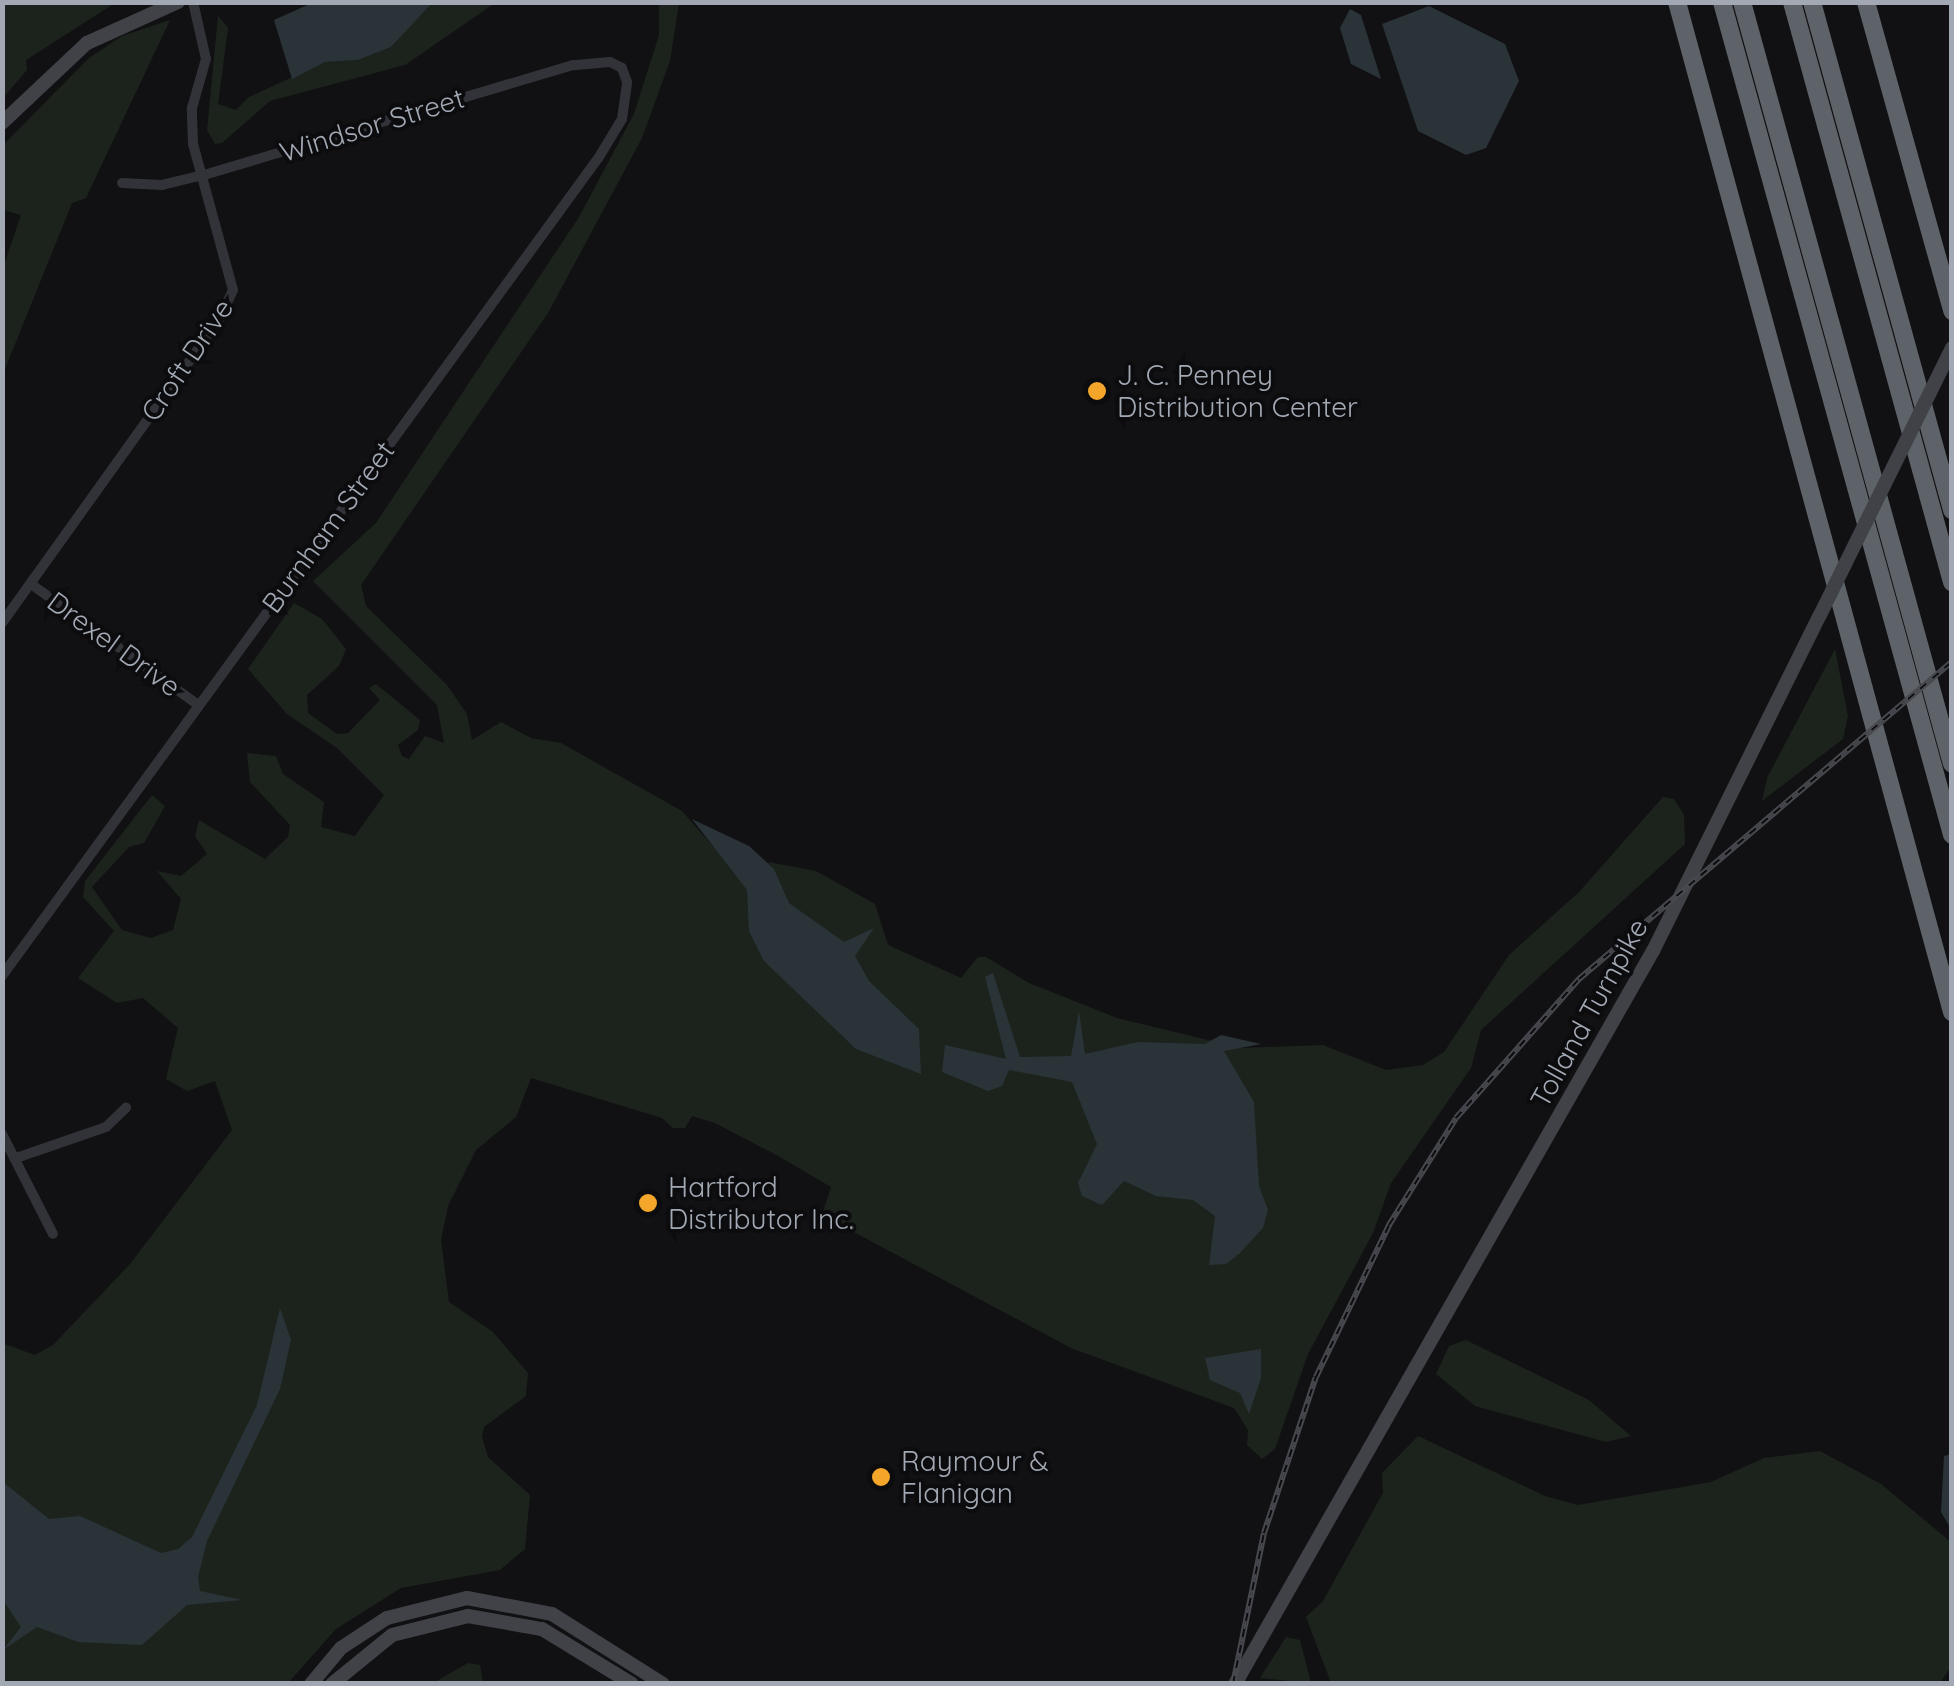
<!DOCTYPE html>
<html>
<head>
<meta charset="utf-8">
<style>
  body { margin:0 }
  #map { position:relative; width:1954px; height:1686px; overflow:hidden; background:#111113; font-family:Quicksand,sans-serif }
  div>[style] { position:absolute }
  .green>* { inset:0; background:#1c231c }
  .water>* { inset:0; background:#2a3338 }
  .street>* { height:10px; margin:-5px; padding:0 5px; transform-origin:5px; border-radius:5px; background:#323338 }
  .secondary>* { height:14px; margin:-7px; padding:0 7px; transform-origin:7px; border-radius:7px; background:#404248 }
  .highway>* { height:18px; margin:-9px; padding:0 9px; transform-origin:9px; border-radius:9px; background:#5e6269 }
  .rail>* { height:6px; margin-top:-3px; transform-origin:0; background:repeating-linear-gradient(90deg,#0c0c0e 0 8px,#47494f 0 16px); box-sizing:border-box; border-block:2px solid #47494f }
  .secondary-bridge>* { height:14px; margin:-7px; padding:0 7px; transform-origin:7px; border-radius:7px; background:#404248 }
  .dots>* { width:28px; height:28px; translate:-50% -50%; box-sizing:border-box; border:5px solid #0c0c0e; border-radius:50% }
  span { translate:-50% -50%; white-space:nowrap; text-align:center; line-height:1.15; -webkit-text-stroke:8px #0c0c0e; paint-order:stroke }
  .street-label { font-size:28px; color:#a2a9b4 }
  .poi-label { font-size:28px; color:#a2a9b4 }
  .left { translate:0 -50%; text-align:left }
  .frame { position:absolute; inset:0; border:5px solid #a2a9b4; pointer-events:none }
</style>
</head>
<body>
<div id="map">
  <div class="green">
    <div style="clip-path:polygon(3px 2px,115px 2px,115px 3px,26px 60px,27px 70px,3px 98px)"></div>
    <div style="clip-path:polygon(495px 3px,405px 65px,270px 101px,222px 143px,215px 144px,207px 130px,218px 16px,228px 28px,218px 104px,236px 110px,249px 97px,325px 62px,358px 60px,391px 47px,428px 4px)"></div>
    <div style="clip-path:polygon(659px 3px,679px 3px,670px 61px,642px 138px,548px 313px,361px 585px,366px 606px,447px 685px,467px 714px,472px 740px,501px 722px,531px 738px,561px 743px,682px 811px,732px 868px,787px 898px,768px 862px,816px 871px,875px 904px,888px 945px,961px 978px,978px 957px,986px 957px,1029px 983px,1117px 1018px,1241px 1048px,1323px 1045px,1386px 1070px,1423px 1065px,1444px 1052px,1509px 955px,1579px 892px,1663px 797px,1674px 799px,1684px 815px,1685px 844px,1481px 1030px,1471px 1068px,1391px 1183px,1373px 1233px,1308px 1354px,1275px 1449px,1262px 1459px,1247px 1445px,1248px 1430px,1234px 1408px,1071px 1348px,822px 1215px,831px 1187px,780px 1157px,715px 1123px,692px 1116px,685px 1128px,673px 1128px,662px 1118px,531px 1078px,516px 1117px,476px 1150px,448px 1206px,441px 1240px,449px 1302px,493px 1332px,528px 1373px,526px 1396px,484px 1427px,482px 1437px,488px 1457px,530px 1495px,525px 1549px,500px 1570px,401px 1588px,336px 1629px,288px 1683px,3px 1683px,2px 1343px,35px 1355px,53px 1345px,130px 1264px,232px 1130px,215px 1081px,187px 1091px,166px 1079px,178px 1028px,143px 998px,117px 1003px,78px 978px,114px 931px,83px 897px,85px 881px,152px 795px,165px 806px,144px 843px,129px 847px,92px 887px,122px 930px,151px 938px,173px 930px,181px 899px,157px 871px,181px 876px,207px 854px,195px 836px,199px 820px,265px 859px,288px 837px,290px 825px,250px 782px,247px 753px,276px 756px,283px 774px,324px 802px,321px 827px,355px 836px,384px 795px,337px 748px,287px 714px,248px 669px,294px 603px,322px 619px,346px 649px,339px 666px,307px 695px,308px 713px,337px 734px,348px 733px,380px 700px,369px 688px,376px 684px,420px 720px,418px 730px,398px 745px,402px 756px,409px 759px,425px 736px,444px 743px,437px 705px,313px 581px,376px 523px,579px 217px,634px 114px,659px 35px)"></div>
    <div style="clip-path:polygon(170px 20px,86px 198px,72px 203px,3px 374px,3px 268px,21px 215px,3px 210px,3px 145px,89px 58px,122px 36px)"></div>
    <div style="clip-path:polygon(1835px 649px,1848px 716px,1843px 739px,1762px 801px,1767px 778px)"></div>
    <div style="clip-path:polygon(1466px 1340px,1589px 1400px,1631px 1436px,1606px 1442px,1475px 1406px,1436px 1374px,1449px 1346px)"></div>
    <div style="clip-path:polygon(1418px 1436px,1545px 1496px,1578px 1505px,1711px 1482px,1764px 1458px,1820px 1451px,1881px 1484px,1951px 1542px,1951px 1667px,1939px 1684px,1331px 1683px,1306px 1617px,1323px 1601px,1383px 1493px,1382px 1473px)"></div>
    <div style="clip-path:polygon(1286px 1637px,1300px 1640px,1311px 1683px,1260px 1678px)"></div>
    <div style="clip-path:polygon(468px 1663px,480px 1665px,483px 1683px,433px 1683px)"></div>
  </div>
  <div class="water">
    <div style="clip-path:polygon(314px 2px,432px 2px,432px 3px,391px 47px,358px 60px,325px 62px,292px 79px,274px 20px)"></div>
    <div style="clip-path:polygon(1429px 6px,1505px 44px,1519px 81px,1486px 148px,1466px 155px,1418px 131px,1382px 24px)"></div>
    <div style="clip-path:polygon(1350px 9px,1361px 15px,1381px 79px,1351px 64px,1340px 28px)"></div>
    <div style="clip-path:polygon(692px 819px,749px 846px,774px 869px,789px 903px,844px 942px,874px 928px,855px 956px,869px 981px,919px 1029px,921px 1074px,856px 1049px,764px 961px,749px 931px,747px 890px)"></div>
    <div style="clip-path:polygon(993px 973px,1020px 1057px,1071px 1056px,1079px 1011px,1085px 1054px,1138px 1042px,1205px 1044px,1221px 1035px,1261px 1044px,1224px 1051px,1254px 1102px,1259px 1186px,1268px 1210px,1263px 1228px,1240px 1253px,1226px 1264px,1209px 1265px,1215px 1216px,1193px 1200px,1156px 1196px,1124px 1181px,1102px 1205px,1082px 1196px,1078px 1183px,1097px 1144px,1072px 1082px,1009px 1070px,1002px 1086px,988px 1091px,942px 1072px,945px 1045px,1006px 1059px,985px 977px)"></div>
    <div style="clip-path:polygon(280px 1308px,291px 1340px,280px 1389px,207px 1541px,198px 1577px,200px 1591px,242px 1600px,187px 1605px,142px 1645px,78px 1642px,37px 1627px,3px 1650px,21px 1627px,3px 1600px,3px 1482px,49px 1519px,80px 1516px,161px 1553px,178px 1549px,192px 1537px,257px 1405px)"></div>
    <div style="clip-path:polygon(1261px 1349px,1261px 1378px,1249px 1414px,1240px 1393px,1210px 1380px,1205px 1358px)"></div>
    <div style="clip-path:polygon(1951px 1454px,1952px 1454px,1951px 1529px,1941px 1512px,1944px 1456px)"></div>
  </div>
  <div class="street">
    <div style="left:31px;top:584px;width:206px;rotate:35.9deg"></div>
    <div style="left:2px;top:623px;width:373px;rotate:-54.4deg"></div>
    <div style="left:219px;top:320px;width:33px;rotate:-65deg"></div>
    <div style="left:233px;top:290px;width:151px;rotate:-105.3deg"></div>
    <div style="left:193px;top:144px;width:36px;rotate:-92deg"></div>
    <div style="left:192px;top:108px;width:51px;rotate:-74.1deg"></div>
    <div style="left:206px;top:59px;width:58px;rotate:-102.8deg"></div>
    <div style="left:2px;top:976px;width:1013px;rotate:-53.91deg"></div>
    <div style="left:599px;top:157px;width:44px;rotate:-58.8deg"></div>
    <div style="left:622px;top:119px;width:37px;rotate:-82deg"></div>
    <div style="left:627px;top:82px;width:15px;rotate:-110deg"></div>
    <div style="left:622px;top:68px;width:13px;rotate:-153deg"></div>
    <div style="left:610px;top:62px;width:37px;rotate:175deg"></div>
    <div style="left:573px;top:65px;width:386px;rotate:163.4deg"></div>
    <div style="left:203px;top:175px;width:42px;rotate:166.3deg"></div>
    <div style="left:162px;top:185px;width:40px;rotate:-177.1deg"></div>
    <div style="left:2px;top:1134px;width:112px;rotate:63deg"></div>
    <div style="left:19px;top:1157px;width:92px;rotate:-19deg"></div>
    <div style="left:106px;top:1127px;width:28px;rotate:-44deg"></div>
  </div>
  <div class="secondary">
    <div style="left:2px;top:123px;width:117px;rotate:-43.3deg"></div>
    <div style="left:87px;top:43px;width:100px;rotate:-24.3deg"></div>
    <div style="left:311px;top:1684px;width:47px;rotate:-50.2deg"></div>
    <div style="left:341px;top:1648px;width:55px;rotate:-33.1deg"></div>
    <div style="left:387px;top:1618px;width:82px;rotate:-14deg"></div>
    <div style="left:467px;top:1598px;width:86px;rotate:10.7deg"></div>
    <div style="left:552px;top:1614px;width:131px;rotate:32.2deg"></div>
    <div style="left:332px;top:1684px;width:77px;rotate:-39.2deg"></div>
    <div style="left:392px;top:1635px;width:78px;rotate:-14deg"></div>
    <div style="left:468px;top:1616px;width:75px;rotate:10deg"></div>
    <div style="left:542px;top:1629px;width:105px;rotate:31.4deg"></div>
    <div style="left:1235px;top:1684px;width:844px;rotate:-60.31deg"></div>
    <div style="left:1653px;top:951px;width:375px;rotate:-63.6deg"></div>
  </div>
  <div class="highway">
    <div style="left:1677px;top:2px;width:1047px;rotate:74.77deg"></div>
    <div style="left:1722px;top:2px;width:864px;rotate:74.56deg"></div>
    <div style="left:1742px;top:2px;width:790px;rotate:74.59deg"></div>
    <div style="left:1792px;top:2px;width:602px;rotate:74.58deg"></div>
    <div style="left:1812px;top:2px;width:527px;rotate:74.59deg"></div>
    <div style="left:1866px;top:2px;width:321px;rotate:74.4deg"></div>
  </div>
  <div class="rail">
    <div style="left:1233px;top:1684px;width:154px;rotate:-78.4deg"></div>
    <div style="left:1264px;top:1533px;width:164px;rotate:-71.6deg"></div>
    <div style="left:1316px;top:1377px;width:169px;rotate:-64.3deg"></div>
    <div style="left:1389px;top:1225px;width:126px;rotate:-57.9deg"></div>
    <div style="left:1456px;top:1118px;width:186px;rotate:-48.5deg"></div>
    <div style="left:1579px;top:979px;width:490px;rotate:-40.4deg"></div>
  </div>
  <div class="secondary-bridge">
    <div style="left:1820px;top:615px;width:298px;rotate:-63.7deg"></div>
  </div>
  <div class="dots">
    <div style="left:1097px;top:391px;background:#f3a62a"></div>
    <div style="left:648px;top:1203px;background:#f3a62a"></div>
    <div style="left:881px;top:1477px;background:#f3a62a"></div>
  </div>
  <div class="street-label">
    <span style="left:372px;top:125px;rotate:-17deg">Windsor Street</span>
    <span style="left:187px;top:360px;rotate:-56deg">Croft Drive</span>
    <span style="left:328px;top:527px;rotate:-54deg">Burnham Street</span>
    <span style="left:114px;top:644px;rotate:36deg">Drexel Drive</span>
    <span style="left:1589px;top:1013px;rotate:-61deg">Tolland Turnpike</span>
  </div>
  <div class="poi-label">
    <span class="left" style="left:1117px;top:391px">J. C. Penney<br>Distribution Center</span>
    <span class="left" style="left:668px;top:1203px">Hartford<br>Distributor Inc.</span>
    <span class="left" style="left:901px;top:1477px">Raymour &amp;<br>Flanigan</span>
  </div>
  <div class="frame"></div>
</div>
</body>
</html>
